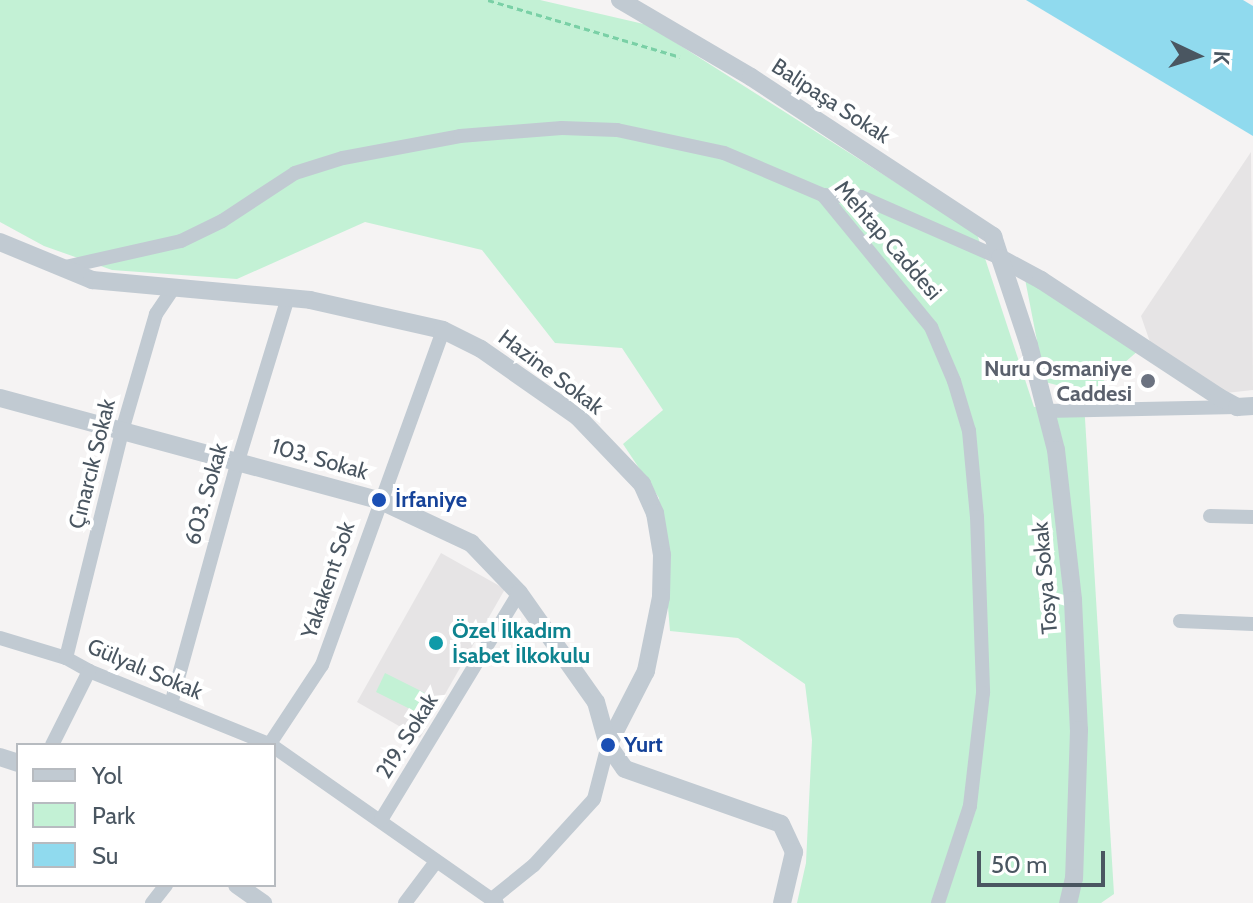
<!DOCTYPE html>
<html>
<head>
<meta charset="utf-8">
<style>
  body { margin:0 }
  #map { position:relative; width:1253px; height:903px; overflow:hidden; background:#f5f3f3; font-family:Cabin,sans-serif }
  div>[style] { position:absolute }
  .education>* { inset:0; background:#e6e4e5 }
  .green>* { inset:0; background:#c3f1d5 }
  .water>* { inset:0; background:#90daee }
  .path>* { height:3px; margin-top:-1.5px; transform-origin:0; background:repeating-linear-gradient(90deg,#7ad0a6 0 6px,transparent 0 10px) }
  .minor>* { height:14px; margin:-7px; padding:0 7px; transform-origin:7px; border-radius:7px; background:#c1cad2 }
  .tertiary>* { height:18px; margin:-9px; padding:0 9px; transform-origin:9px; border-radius:9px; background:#c1cad2 }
  .dots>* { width:22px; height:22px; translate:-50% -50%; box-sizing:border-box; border:4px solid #fff; border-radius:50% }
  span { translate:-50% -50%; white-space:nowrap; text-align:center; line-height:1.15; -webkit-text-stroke:8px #fff; paint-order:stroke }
  .street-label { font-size:22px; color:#4a5661 }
  .worship-label { font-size:22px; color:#5b616d; font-weight:700 }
  .right { translate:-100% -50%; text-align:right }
  .transit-label { font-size:22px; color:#164399; font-weight:700 }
  .left { translate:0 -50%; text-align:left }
  .culture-label { font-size:22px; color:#0d838f; font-weight:700 }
  .legend { position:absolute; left:16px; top:743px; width:260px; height:144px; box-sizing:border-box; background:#fff; border:2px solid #b7bbc0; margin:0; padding:10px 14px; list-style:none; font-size:24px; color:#4a5661 }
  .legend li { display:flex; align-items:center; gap:16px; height:40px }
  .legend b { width:40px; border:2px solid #b7bbc0 }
  .north { position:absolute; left:1157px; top:16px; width:80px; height:80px; -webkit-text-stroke:6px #fff; paint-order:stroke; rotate:94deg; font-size:22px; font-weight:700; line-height:32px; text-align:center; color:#4a5661 }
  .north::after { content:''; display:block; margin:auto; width:28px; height:36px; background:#4a5661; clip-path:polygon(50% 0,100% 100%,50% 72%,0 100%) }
  .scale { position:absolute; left:977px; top:851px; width:128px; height:36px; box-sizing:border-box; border:4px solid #4a5661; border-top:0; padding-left:10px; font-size:24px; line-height:28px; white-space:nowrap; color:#4a5661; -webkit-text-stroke:6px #fff; paint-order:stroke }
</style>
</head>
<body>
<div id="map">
  <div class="education">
    <div style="clip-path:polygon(1251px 152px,1253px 390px,1226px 393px,1150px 342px,1141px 316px)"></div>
    <div style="clip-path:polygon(441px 553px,505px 589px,420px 738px,357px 702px)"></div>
  </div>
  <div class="green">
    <div style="clip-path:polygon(0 0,540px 0,648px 25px,977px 234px,1034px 407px,1084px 402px,1114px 894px,1101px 903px,797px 903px,806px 863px,812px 740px,805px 684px,738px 638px,670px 631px,659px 498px,623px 444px,663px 410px,622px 348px,555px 343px,482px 250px,365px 222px,237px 279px,112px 270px,44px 246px,0 222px)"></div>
    <div style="clip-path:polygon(1025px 279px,1139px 350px,1100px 384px,1107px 398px,1045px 382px)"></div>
    <div style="clip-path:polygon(385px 673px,425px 693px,416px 712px,376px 692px)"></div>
  </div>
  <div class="water">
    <div style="clip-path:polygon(1026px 0,1243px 0,1253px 6px,1253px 136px)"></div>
  </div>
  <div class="path">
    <div style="left:488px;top:0;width:200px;rotate:16.5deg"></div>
  </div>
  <div class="minor">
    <div style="left:823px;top:195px;width:38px;rotate:3deg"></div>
    <div style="left:861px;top:197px;width:152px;rotate:23.7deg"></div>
    <div style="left:61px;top:268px;width:123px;rotate:-12.7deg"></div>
    <div style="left:181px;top:241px;width:46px;rotate:-26deg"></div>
    <div style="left:222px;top:221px;width:87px;rotate:-33.3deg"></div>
    <div style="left:295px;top:173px;width:50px;rotate:-17.4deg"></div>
    <div style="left:343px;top:158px;width:119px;rotate:-10.6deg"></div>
    <div style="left:460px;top:136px;width:102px;rotate:-4.5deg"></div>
    <div style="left:562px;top:128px;width:55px;rotate:2.1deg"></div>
    <div style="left:617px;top:130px;width:109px;rotate:12.1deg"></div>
    <div style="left:724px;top:153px;width:108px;rotate:23deg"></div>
    <div style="left:823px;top:195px;width:171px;rotate:50.7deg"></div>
    <div style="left:931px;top:327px;width:59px;rotate:66.9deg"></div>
    <div style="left:954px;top:381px;width:52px;rotate:73.3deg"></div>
    <div style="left:969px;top:431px;width:86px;rotate:84.7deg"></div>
    <div style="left:977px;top:517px;width:176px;rotate:88deg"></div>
    <div style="left:983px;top:693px;width:114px;rotate:96.6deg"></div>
    <div style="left:970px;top:806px;width:102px;rotate:108.3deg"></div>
    <div style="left:1046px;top:411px;width:191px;rotate:-1.2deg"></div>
    <div style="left:1210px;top:516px;width:43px;rotate:1.3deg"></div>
    <div style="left:1180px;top:621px;width:73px;rotate:2.4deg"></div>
    <div style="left:0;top:638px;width:69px;rotate:16.9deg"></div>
    <div style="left:66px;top:658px;width:26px;rotate:29deg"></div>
    <div style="left:89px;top:671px;width:196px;rotate:22.1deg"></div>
    <div style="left:66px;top:658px;width:234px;rotate:-76.1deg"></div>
    <div style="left:122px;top:431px;width:122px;rotate:-73.8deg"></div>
    <div style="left:156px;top:314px;width:32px;rotate:-56deg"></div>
    <div style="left:171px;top:704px;width:252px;rotate:-74.6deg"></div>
    <div style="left:238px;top:461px;width:171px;rotate:-73deg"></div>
    <div style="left:52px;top:745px;width:83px;rotate:-63.4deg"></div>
    <div style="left:269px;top:745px;width:96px;rotate:-56.5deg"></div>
    <div style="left:322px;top:665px;width:356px;rotate:-70.1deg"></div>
    <div style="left:274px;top:747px;width:272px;rotate:35deg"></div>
    <div style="left:381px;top:820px;width:266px;rotate:-58.7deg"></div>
    <div style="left:492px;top:899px;width:54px;rotate:-39deg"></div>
    <div style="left:534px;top:865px;width:89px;rotate:-47.7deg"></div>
    <div style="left:594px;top:799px;width:56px;rotate:-75.5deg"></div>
    <div style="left:152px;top:903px;width:23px;rotate:-52deg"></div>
    <div style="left:405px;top:903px;width:50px;rotate:-53.1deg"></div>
  </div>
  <div class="tertiary">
    <div style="left:620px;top:0;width:152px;rotate:30.4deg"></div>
    <div style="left:751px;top:77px;width:290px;rotate:33.3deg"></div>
    <div style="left:993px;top:236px;width:23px;rotate:72deg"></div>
    <div style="left:1000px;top:258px;width:47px;rotate:28.2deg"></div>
    <div style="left:1041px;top:280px;width:213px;rotate:33.3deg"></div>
    <div style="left:1219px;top:397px;width:21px;rotate:29deg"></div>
    <div style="left:1237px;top:407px;width:16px;rotate:-4deg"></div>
    <div style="left:0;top:242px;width:100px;rotate:22.4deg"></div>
    <div style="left:92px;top:280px;width:219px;rotate:5.2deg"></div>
    <div style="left:310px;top:300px;width:136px;rotate:12.7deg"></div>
    <div style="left:443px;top:330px;width:42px;rotate:26.6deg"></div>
    <div style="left:481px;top:349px;width:118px;rotate:35deg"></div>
    <div style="left:578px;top:417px;width:93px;rotate:46.3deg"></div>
    <div style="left:642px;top:484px;width:32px;rotate:66deg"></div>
    <div style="left:655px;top:513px;width:43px;rotate:80.5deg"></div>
    <div style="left:662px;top:555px;width:42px;rotate:91.4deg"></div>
    <div style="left:661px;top:597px;width:76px;rotate:101.5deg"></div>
    <div style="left:646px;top:671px;width:83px;rotate:117.2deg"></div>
    <div style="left:1000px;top:258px;width:92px;rotate:71.6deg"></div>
    <div style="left:1029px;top:345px;width:108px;rotate:75.6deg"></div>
    <div style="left:1056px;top:450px;width:151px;rotate:83.5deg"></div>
    <div style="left:1073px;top:600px;width:130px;rotate:87.4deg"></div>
    <div style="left:1079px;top:730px;width:148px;rotate:91.9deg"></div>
    <div style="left:1074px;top:878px;width:26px;rotate:103deg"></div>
    <div style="left:0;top:398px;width:392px;rotate:15.1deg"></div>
    <div style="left:379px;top:500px;width:102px;rotate:25.1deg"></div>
    <div style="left:471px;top:543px;width:69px;rotate:46.2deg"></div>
    <div style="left:519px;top:593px;width:133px;rotate:54.8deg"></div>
    <div style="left:596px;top:702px;width:45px;rotate:74.4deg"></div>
    <div style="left:608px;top:745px;width:29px;rotate:55deg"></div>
    <div style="left:625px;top:769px;width:165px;rotate:19.4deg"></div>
    <div style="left:781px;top:824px;width:31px;rotate:65deg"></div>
    <div style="left:794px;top:852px;width:52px;rotate:103.2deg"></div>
    <div style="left:0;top:757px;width:19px;rotate:18deg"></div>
    <div style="left:237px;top:885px;width:32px;rotate:35deg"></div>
  </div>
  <div class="dots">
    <div style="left:1148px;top:381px;background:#6b7280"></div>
    <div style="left:379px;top:500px;background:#1a4fb4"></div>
    <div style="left:436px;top:643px;background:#0f9aa8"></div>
    <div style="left:608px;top:745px;background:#1a4fb4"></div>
  </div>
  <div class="street-label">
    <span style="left:831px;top:101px;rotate:33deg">Balipaşa Sokak</span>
    <span style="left:888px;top:240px;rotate:49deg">Mehtap Caddesi</span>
    <span style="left:551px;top:372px;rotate:37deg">Hazine Sokak</span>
    <span style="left:320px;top:459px;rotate:16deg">103. Sokak</span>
    <span style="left:92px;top:464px;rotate:-76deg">Çınarcık Sokak</span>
    <span style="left:206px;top:494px;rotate:-74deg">603. Sokak</span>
    <span style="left:1045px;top:578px;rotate:-95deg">Tosya Sokak</span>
    <span style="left:328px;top:580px;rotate:-71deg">Yakakent Sok</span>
    <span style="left:145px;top:669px;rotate:23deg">Gülyalı Sokak</span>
    <span style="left:407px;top:736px;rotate:-58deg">219. Sokak</span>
  </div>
  <div class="worship-label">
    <span class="right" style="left:1132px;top:381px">Nuru Osmaniye<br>Caddesi</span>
  </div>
  <div class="transit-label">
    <span class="left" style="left:395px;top:500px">İrfaniye</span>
    <span class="left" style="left:624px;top:745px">Yurt</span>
  </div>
  <div class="culture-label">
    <span class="left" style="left:452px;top:643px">Özel İlkadım<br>İsabet İlkokulu</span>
  </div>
  <ul class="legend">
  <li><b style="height:10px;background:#c1cad2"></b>Yol</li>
  <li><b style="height:22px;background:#c3f1d5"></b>Park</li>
  <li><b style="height:22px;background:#90daee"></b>Su</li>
  </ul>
  <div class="north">K</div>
  <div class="scale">50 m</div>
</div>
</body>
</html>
